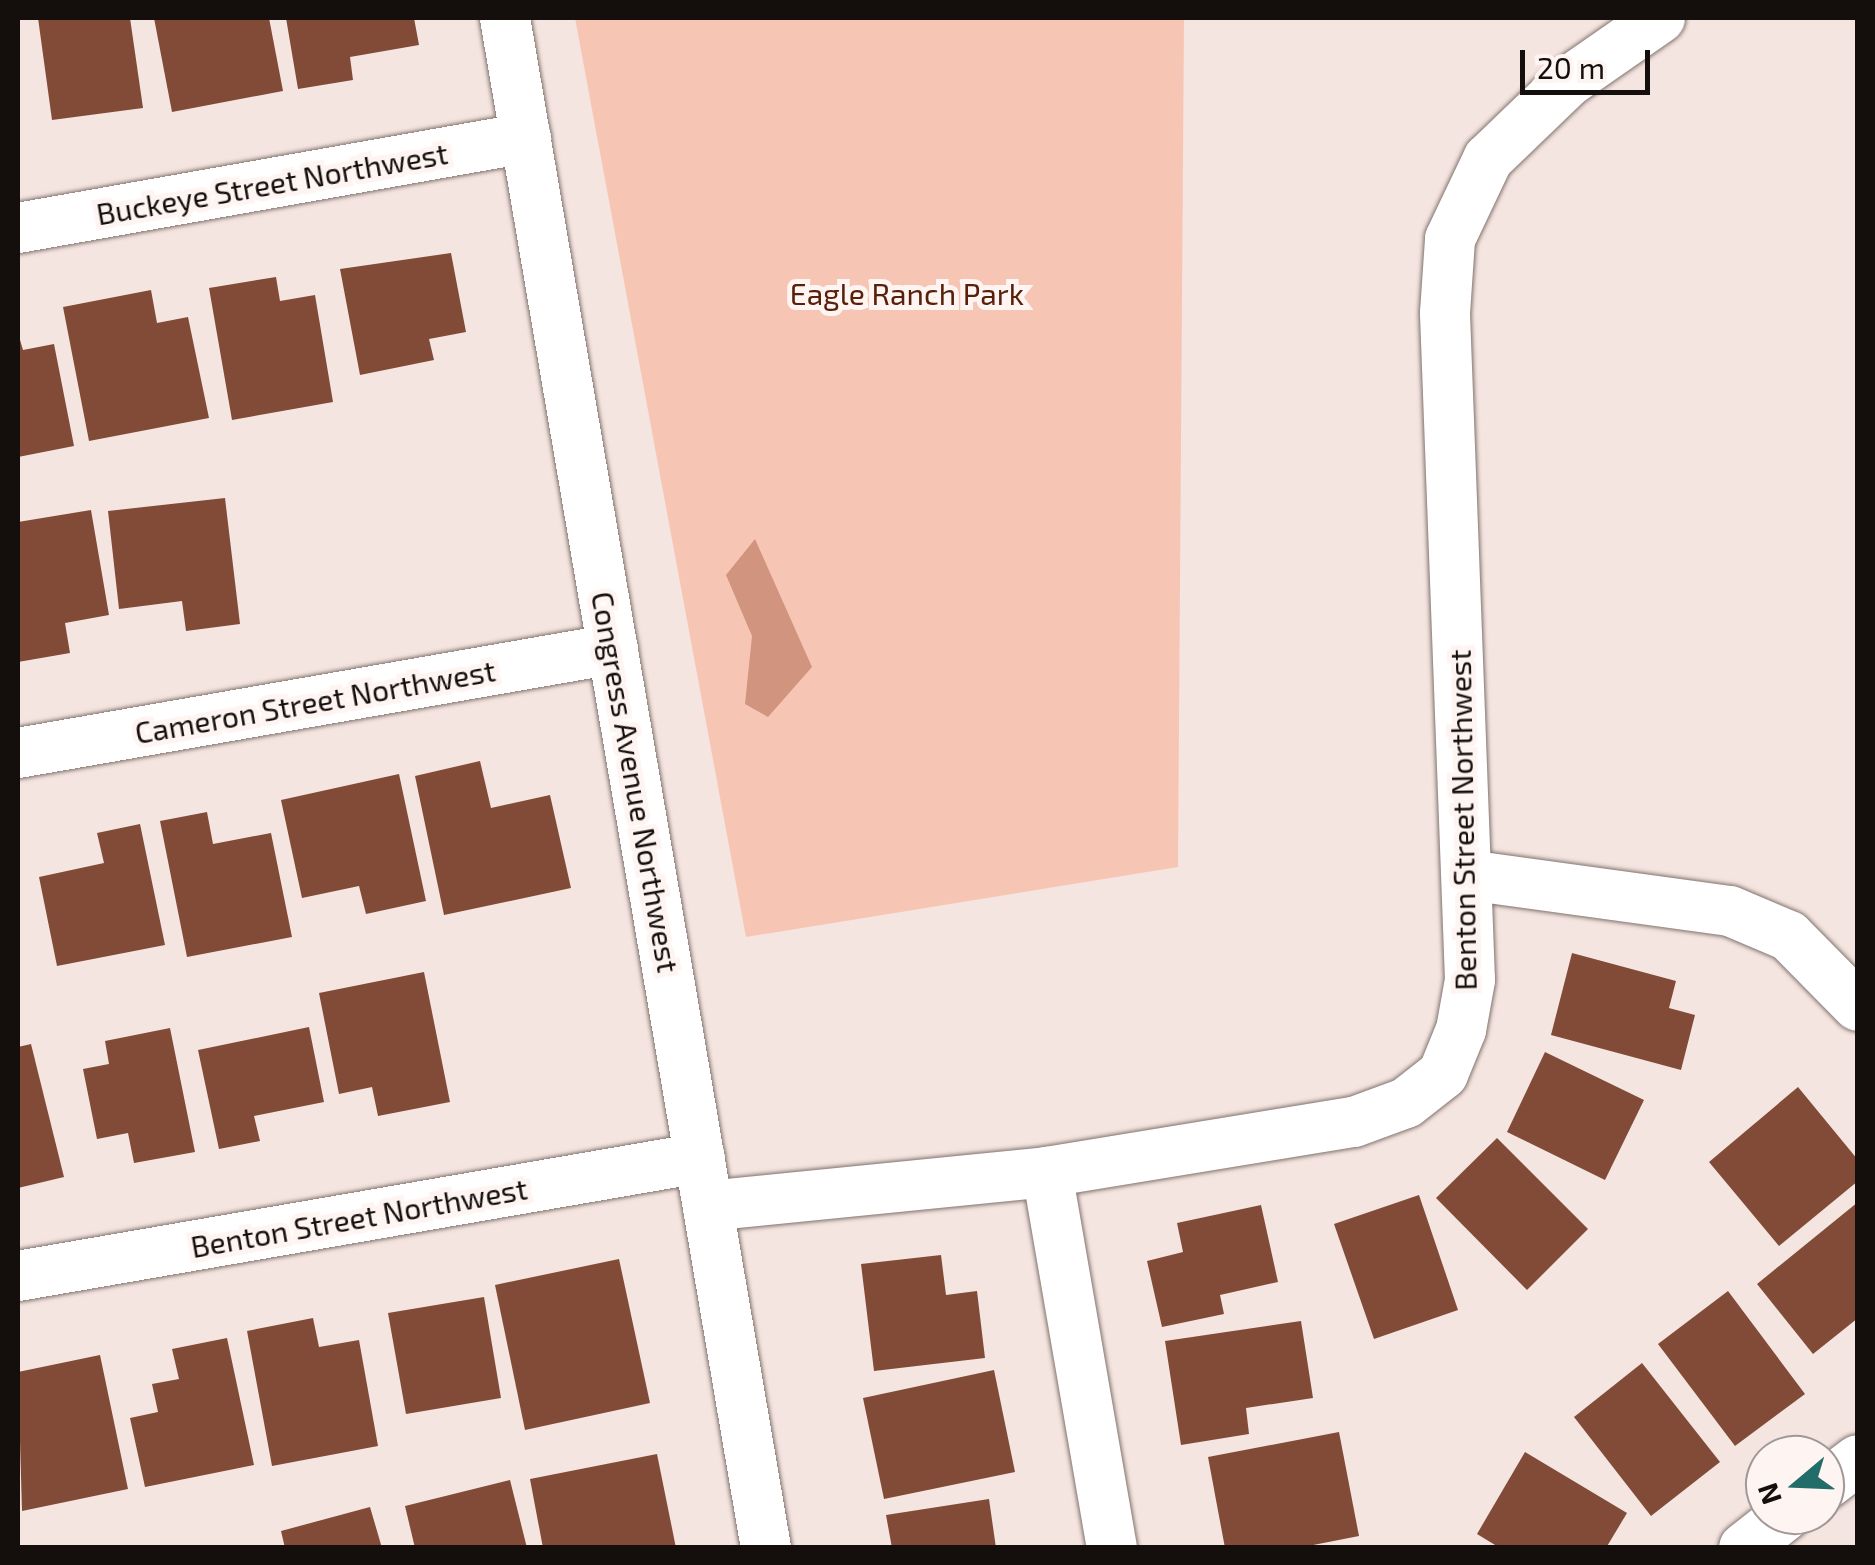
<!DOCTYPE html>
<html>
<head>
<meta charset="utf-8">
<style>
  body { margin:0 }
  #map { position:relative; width:1875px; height:1565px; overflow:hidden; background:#f5e5e0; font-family:"Exo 2",sans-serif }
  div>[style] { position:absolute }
  .green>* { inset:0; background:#f7c5b4 }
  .water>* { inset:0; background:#d1947f }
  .building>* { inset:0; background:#814b38 }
  .roads { filter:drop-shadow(0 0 2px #81736e) drop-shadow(0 0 2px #81736e) }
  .minor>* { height:50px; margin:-25px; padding:0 25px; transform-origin:25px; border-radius:25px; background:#fff }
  span { translate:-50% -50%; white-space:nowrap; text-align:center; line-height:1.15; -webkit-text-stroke:10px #fef4f1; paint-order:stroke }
  .street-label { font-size:30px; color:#140f0d }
  .park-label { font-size:30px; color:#58200b }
  .frame { position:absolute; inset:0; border:20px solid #140f0d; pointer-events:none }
  .north { position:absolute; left:1745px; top:1435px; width:100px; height:100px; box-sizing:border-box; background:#fef4f1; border:2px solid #a09896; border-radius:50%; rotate:251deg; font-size:28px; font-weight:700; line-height:40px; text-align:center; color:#140f0d }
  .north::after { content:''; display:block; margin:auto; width:35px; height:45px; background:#226d69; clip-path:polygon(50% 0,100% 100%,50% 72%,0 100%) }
  .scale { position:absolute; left:1520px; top:50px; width:130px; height:45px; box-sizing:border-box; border:5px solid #140f0d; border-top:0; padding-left:12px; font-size:30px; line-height:35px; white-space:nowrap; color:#140f0d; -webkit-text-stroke:8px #fef4f1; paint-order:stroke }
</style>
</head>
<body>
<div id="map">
  <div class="green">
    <div style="clip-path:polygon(575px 18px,1184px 18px,1178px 867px,746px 937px)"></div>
  </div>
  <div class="water">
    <div style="clip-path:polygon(755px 539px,812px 667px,768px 717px,745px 704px,752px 636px,726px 575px)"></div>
  </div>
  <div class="building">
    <div style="clip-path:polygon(38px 18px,130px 18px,143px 108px,52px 120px)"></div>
    <div style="clip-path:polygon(154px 18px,269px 18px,283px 91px,172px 112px)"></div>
    <div style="clip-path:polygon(286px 18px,414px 18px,419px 45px,350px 57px,353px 80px,298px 89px)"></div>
    <div style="clip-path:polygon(451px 253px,466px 332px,429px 339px,434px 360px,360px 375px,340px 269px)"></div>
    <div style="clip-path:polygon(276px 277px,280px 301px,315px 295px,333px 402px,232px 420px,209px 288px)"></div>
    <div style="clip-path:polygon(151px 290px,157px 323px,188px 317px,209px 418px,89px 441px,63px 307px)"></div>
    <div style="clip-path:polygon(18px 333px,23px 350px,54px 344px,74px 446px,18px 457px)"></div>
    <div style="clip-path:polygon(225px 498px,240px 624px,186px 631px,182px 601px,119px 609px,108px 511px)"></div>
    <div style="clip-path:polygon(91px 510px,109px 615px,65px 623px,70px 653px,18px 662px,18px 522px)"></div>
    <div style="clip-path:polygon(480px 761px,491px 808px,550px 795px,571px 888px,444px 915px,415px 776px)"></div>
    <div style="clip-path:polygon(399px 774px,426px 901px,366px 914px,359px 886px,302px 898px,281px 800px)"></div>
    <div style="clip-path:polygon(207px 812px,213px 844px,271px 833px,292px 937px,187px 957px,160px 821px)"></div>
    <div style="clip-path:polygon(140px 824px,165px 945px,57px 966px,39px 877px,104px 863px,97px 833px)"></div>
    <div style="clip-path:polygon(1572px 953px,1676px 981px,1669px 1008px,1695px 1015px,1681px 1070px,1551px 1035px)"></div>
    <div style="clip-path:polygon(424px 972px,450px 1102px,378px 1116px,372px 1087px,339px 1094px,319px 993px)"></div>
    <div style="clip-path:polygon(309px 1027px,324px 1102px,254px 1116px,260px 1141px,219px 1149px,198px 1050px)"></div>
    <div style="clip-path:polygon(170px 1028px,195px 1152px,134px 1163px,128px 1133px,97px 1139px,83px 1069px,109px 1064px,105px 1041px)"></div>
    <div style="clip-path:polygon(31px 1044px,64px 1177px,18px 1188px,18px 1047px)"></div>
    <div style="clip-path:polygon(1545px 1052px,1644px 1100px,1605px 1180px,1507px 1132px)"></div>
    <div style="clip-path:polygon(1798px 1087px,1858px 1160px,1858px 1181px,1779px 1246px,1709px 1162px)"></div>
    <div style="clip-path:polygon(1497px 1138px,1588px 1229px,1527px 1290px,1436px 1198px)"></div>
    <div style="clip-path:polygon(1419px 1195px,1458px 1310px,1374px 1339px,1334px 1224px)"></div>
    <div style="clip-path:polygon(1858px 1202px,1858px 1318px,1813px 1354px,1757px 1284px)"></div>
    <div style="clip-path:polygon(1261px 1205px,1278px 1282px,1220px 1295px,1224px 1314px,1162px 1327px,1147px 1261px,1183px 1252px,1177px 1223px)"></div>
    <div style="clip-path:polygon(941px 1255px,946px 1295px,977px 1291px,985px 1358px,874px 1371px,861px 1264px)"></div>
    <div style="clip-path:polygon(619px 1259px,650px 1403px,525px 1430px,495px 1285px)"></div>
    <div style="clip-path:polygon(1728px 1291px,1805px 1394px,1735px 1446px,1658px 1344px)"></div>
    <div style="clip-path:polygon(484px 1297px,501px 1398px,406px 1414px,388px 1313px)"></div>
    <div style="clip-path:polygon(313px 1318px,319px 1347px,359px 1340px,378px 1446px,272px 1466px,247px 1331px)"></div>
    <div style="clip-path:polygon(1301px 1321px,1313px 1398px,1246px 1408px,1249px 1434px,1181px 1445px,1165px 1341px)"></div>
    <div style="clip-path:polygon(227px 1338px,254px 1465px,145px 1487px,130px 1418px,158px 1412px,152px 1384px,179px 1379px,172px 1349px)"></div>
    <div style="clip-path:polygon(100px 1355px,128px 1489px,22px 1511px,18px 1372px)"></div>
    <div style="clip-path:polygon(1642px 1363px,1720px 1462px,1651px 1516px,1574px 1417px)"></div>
    <div style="clip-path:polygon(994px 1370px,1015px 1472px,884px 1499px,863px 1398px)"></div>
    <div style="clip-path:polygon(1339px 1432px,1359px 1536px,1298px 1548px,1225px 1548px,1208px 1457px)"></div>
    <div style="clip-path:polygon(1525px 1452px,1627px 1513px,1606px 1548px,1500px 1548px,1477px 1534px)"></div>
    <div style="clip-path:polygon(657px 1454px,676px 1548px,543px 1548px,530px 1479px)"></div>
    <div style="clip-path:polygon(510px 1480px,527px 1548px,415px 1548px,405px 1506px)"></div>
    <div style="clip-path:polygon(989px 1499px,996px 1548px,892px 1548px,886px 1515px)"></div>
    <div style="clip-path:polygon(370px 1507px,382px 1548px,285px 1548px,281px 1531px)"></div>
  </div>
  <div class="roads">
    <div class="minor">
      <div style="left:505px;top:18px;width:1552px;rotate:80.32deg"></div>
      <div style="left:18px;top:228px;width:516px;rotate:-10.05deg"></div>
      <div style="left:18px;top:753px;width:604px;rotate:-9.91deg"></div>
      <div style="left:1467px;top:875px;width:265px;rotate:7.8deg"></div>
      <div style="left:1730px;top:911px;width:64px;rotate:23deg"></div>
      <div style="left:1789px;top:936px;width:98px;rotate:45.4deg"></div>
      <div style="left:1047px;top:1172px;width:382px;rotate:80.2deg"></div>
      <div style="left:708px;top:1206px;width:341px;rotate:-5.7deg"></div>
      <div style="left:1047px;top:1172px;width:311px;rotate:-9.3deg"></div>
      <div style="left:1354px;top:1122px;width:55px;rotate:-20.1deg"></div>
      <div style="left:1406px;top:1103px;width:47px;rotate:-38.1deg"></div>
      <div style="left:1443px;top:1074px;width:48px;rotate:-67.8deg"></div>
      <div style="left:1461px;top:1030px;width:51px;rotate:-79.8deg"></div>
      <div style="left:1470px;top:980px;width:667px;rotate:-92.15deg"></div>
      <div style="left:1445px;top:313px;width:74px;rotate:-86.1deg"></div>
      <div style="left:1450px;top:239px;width:89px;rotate:-64.6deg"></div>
      <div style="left:1488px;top:159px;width:111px;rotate:-43.9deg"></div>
      <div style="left:1568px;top:82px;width:112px;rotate:-34.8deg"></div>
      <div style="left:18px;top:1276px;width:692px;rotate:-9.82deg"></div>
      <div style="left:1825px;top:1485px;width:41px;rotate:-37.1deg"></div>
      <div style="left:1744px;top:1548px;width:53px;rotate:-38.2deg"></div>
    </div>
  </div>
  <div class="street-label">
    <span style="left:272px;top:183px;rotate:-10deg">Buckeye Street Northwest</span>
    <span style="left:315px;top:701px;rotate:-10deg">Cameron Street Northwest</span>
    <span style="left:636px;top:782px;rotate:80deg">Congress Avenue Northwest</span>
    <span style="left:1462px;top:820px;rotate:-91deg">Benton Street Northwest</span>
    <span style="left:359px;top:1217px;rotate:-10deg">Benton Street Northwest</span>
  </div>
  <div class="park-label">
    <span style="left:907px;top:293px">Eagle Ranch Park</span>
  </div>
  <div class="frame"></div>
  <div class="north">N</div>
  <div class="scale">20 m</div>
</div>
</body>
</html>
